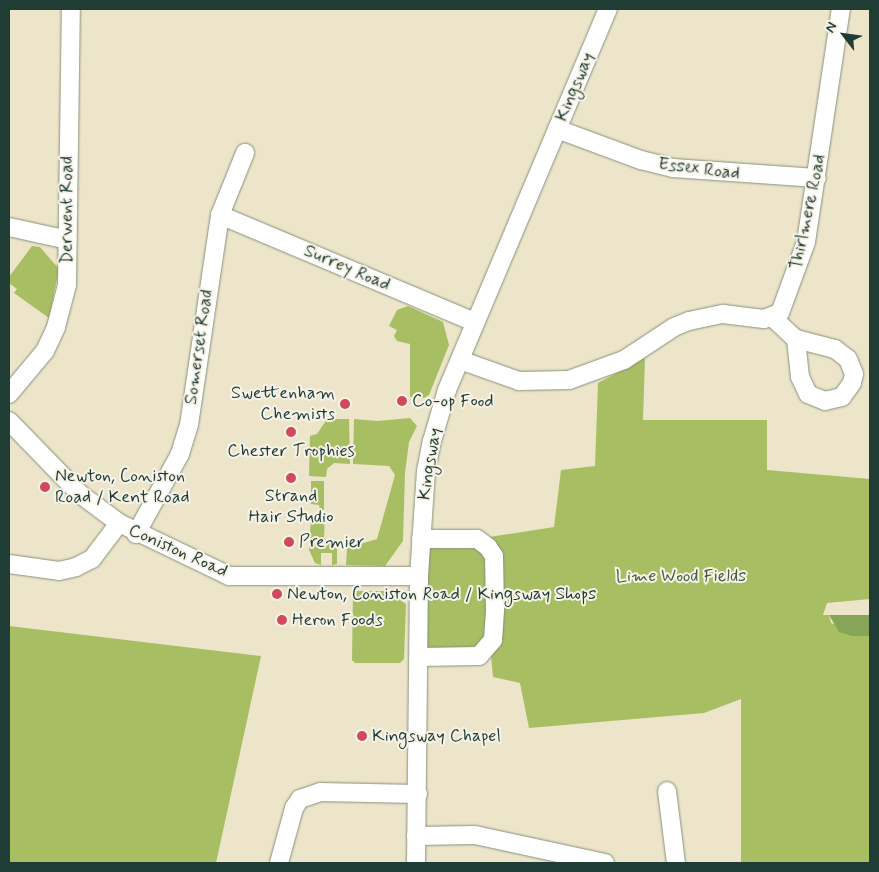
<!DOCTYPE html>
<html>
<head>
<meta charset="utf-8">
<style>
  body { margin:0 }
  #map { position:relative; width:879px; height:872px; overflow:hidden; background:#ece5c9; font-family:Mynerve,sans-serif }
  div>[style] { position:absolute }
  .green>* { inset:0; background:#a8be63 }
  .forest>* { inset:0; background:#86a559 }
  .roads { filter:drop-shadow(0 0 1px #86917e) drop-shadow(0 0 1px #86917e) }
  .minor>* { height:18px; margin:-9px; padding:0 9px; transform-origin:9px; border-radius:9px; background:#fff }
  .dots>* { width:14px; height:14px; translate:-50% -50%; box-sizing:border-box; border:2px solid #f7f3e8; border-radius:50% }
  span { translate:-50% -50%; white-space:nowrap; text-align:center; line-height:1.15; -webkit-text-stroke:4px #f7f3e8; paint-order:stroke }
  .street-label { font-size:18px; color:#1f3d34 }
  .poi-label { font-size:18px; color:#1f3d34 }
  .right { translate:-100% -50%; text-align:right }
  .left { translate:0 -50%; text-align:left }
  .park-label { font-size:18px; color:#415d40 }
  .frame { position:absolute; inset:0; border:10px solid #1f3d34; pointer-events:none }
  .north { position:absolute; left:819px; top:10px; width:50px; height:50px; -webkit-text-stroke:4px #f7f3e8; paint-order:stroke; rotate:300deg; font-size:14px; font-weight:700; line-height:20px; text-align:center; color:#1f3d34 }
  .north::after { content:''; display:block; margin:auto; width:18px; height:22px; background:#1f3d34; clip-path:polygon(50% 0,100% 100%,50% 72%,0 100%) }
</style>
</head>
<body>
<div id="map">
  <div class="green">
    <div style="clip-path:polygon(32px 246px,40px 247px,59px 269px,49px 318px,14px 293px,17px 289px,9px 283px,9px 277px)"></div>
    <div style="clip-path:polygon(408px 306px,443px 322px,449px 345px,429px 395px,424px 398px,410px 397px,410px 344px,397px 341px,394px 336px,397px 330px,389px 326px,397px 310px)"></div>
    <div style="clip-path:polygon(645px 358px,643px 420px,767px 420px,767px 470px,870px 479px,870px 599px,827px 603px,823px 615px,829px 615px,831px 623px,870px 636px,870px 863px,741px 863px,741px 699px,704px 713px,529px 728px,520px 683px,493px 677px,490px 645px,420px 657px,421px 539px,477px 539px,554px 527px,561px 470px,595px 466px,598px 383px)"></div>
    <div style="clip-path:polygon(410px 418px,417px 426px,409px 442px,405px 473px,403px 541px,385px 566px,346px 565px,347px 548px,377px 539px,395px 475px,389px 466px,353px 464px,354px 419px,378px 421px)"></div>
    <div style="clip-path:polygon(327px 419px,349px 419px,350px 464px,334px 463px,327px 469px,326px 477px,309px 476px,310px 436px,317px 434px)"></div>
    <div style="clip-path:polygon(311px 481px,324px 481px,324px 510px,320px 510px,319px 505px,311px 504px)"></div>
    <div style="clip-path:polygon(325px 514px,324px 538px,337px 548px,337px 564px,332px 565px,332px 553px,321px 553px,321px 565px,315px 563px,309px 550px,311px 515px)"></div>
    <div style="clip-path:polygon(353px 591px,387px 591px,406px 604px,404px 659px,400px 663px,355px 663px,352px 660px)"></div>
    <div style="clip-path:polygon(9px 626px,261px 656px,216px 863px,9px 863px)"></div>
  </div>
  <div class="forest">
    <div style="clip-path:polygon(829px 615px,870px 615px,870px 636px,852px 636px,839px 632px)"></div>
  </div>
  <div class="roads">
    <div class="minor">
      <div style="left:557px;top:129px;width:90px;rotate:20.3deg"></div>
      <div style="left:641px;top:160px;width:33px;rotate:14deg"></div>
      <div style="left:673px;top:168px;width:144px;rotate:4deg"></div>
      <div style="left:220px;top:215px;width:277px;rotate:22.8deg"></div>
      <div style="left:9px;top:227px;width:60px;rotate:12.4deg"></div>
      <div style="left:772px;top:317px;width:33px;rotate:43deg"></div>
      <div style="left:796px;top:339px;width:40px;rotate:14.4deg"></div>
      <div style="left:835px;top:349px;width:16px;rotate:38deg"></div>
      <div style="left:848px;top:359px;width:16px;rotate:68deg"></div>
      <div style="left:854px;top:374px;width:9px;rotate:103deg"></div>
      <div style="left:852px;top:383px;width:17px;rotate:126deg"></div>
      <div style="left:842px;top:397px;width:17px;rotate:167deg"></div>
      <div style="left:825px;top:401px;width:18px;rotate:-158deg"></div>
      <div style="left:808px;top:394px;width:19px;rotate:-115deg"></div>
      <div style="left:800px;top:377px;width:38px;rotate:-96deg"></div>
      <div style="left:460px;top:360px;width:63px;rotate:19.6deg"></div>
      <div style="left:519px;top:381px;width:50px;rotate:-1.1deg"></div>
      <div style="left:569px;top:380px;width:59px;rotate:-20deg"></div>
      <div style="left:624px;top:360px;width:60px;rotate:-33.4deg"></div>
      <div style="left:674px;top:327px;width:16px;rotate:-22deg"></div>
      <div style="left:689px;top:321px;width:35px;rotate:-12deg"></div>
      <div style="left:723px;top:314px;width:41px;rotate:7deg"></div>
      <div style="left:764px;top:319px;width:17px;rotate:-21deg"></div>
      <div style="left:780px;top:313px;width:76px;rotate:-69.9deg"></div>
      <div style="left:806px;top:242px;width:236px;rotate:-81.5deg"></div>
      <div style="left:9px;top:394px;width:56px;rotate:-50.1deg"></div>
      <div style="left:45px;top:351px;width:26px;rotate:-65deg"></div>
      <div style="left:56px;top:327px;width:43px;rotate:-75.3deg"></div>
      <div style="left:67px;top:285px;width:276px;rotate:-89.2deg"></div>
      <div style="left:9px;top:421px;width:102px;rotate:45.8deg"></div>
      <div style="left:80px;top:494px;width:49px;rotate:36.6deg"></div>
      <div style="left:119px;top:523px;width:122px;rotate:25.7deg"></div>
      <div style="left:229px;top:576px;width:190px"></div>
      <div style="left:136px;top:534px;width:91px;rotate:-61.2deg"></div>
      <div style="left:180px;top:454px;width:30px;rotate:-73deg"></div>
      <div style="left:189px;top:425px;width:212px;rotate:-81.6deg"></div>
      <div style="left:220px;top:215px;width:67px;rotate:-68deg"></div>
      <div style="left:9px;top:564px;width:50px;rotate:8deg"></div>
      <div style="left:59px;top:571px;width:17px;rotate:-13deg"></div>
      <div style="left:76px;top:567px;width:18px;rotate:-27deg"></div>
      <div style="left:92px;top:559px;width:45px;rotate:-53.1deg"></div>
      <div style="left:420px;top:657px;width:59px;rotate:-1deg"></div>
      <div style="left:479px;top:656px;width:21px;rotate:-49deg"></div>
      <div style="left:493px;top:640px;width:31px;rotate:-86deg"></div>
      <div style="left:495px;top:609px;width:53px;rotate:-91.1deg"></div>
      <div style="left:494px;top:556px;width:11px;rotate:-124deg"></div>
      <div style="left:488px;top:547px;width:14px;rotate:-144deg"></div>
      <div style="left:477px;top:539px;width:56px;rotate:180deg"></div>
      <div style="left:667px;top:791px;width:73px;rotate:82.9deg"></div>
      <div style="left:416px;top:836px;width:59px;rotate:-1deg"></div>
      <div style="left:475px;top:835px;width:133px;rotate:12.2deg"></div>
      <div style="left:279px;top:863px;width:57px;rotate:-74.7deg"></div>
      <div style="left:294px;top:808px;width:11px;rotate:-56deg"></div>
      <div style="left:300px;top:799px;width:21px;rotate:-19deg"></div>
      <div style="left:320px;top:792px;width:98px;rotate:1.2deg"></div>
      <div style="left:416px;top:863px;width:287px;rotate:-89.4deg"></div>
      <div style="left:419px;top:576px;width:105px;rotate:-86.2deg"></div>
      <div style="left:426px;top:471px;width:31px;rotate:-79deg"></div>
      <div style="left:432px;top:441px;width:53px;rotate:-73.6deg"></div>
      <div style="left:447px;top:390px;width:414px;rotate:-67.1deg"></div>
    </div>
  </div>
  <div class="dots">
    <div style="left:402px;top:401px;background:#d1495b"></div>
    <div style="left:345px;top:404px;background:#d1495b"></div>
    <div style="left:291px;top:432px;background:#d1495b"></div>
    <div style="left:291px;top:478px;background:#d1495b"></div>
    <div style="left:45px;top:487px;background:#d1495b"></div>
    <div style="left:289px;top:542px;background:#d1495b"></div>
    <div style="left:277px;top:594px;background:#d1495b"></div>
    <div style="left:282px;top:620px;background:#d1495b"></div>
    <div style="left:362px;top:736px;background:#d1495b"></div>
  </div>
  <div class="street-label">
    <span style="left:575px;top:87px;rotate:-67deg">Kingsway</span>
    <span style="left:699px;top:169px;rotate:7deg">Essex Road</span>
    <span style="left:67px;top:210px;rotate:-90deg">Derwent Road</span>
    <span style="left:808px;top:212px;rotate:-78deg">Thirlmere Road</span>
    <span style="left:347px;top:268px;rotate:23deg">Surrey Road</span>
    <span style="left:199px;top:347px;rotate:-82deg">Somerset Road</span>
    <span style="left:430px;top:464px;rotate:-81deg">Kingsway</span>
    <span style="left:178px;top:551px;rotate:24deg">Coniston Road</span>
  </div>
  <div class="poi-label">
    <span class="right" style="left:335px;top:404px">Swettenham<br>Chemists</span>
    <span class="left" style="left:412px;top:401px">Co-op Food</span>
    <span style="left:291px;top:451px">Chester Trophies</span>
    <span class="left" style="left:55px;top:487px">Newton, Coniston<br>Road / Kent Road</span>
    <span style="left:291px;top:507px">Strand<br>Hair Studio</span>
    <span class="left" style="left:299px;top:542px">Premier</span>
    <span class="left" style="left:287px;top:594px">Newton, Coniston Road / Kingsway Shops</span>
    <span class="left" style="left:292px;top:620px">Heron Foods</span>
    <span class="left" style="left:372px;top:736px">Kingsway Chapel</span>
  </div>
  <div class="park-label">
    <span style="left:681px;top:576px">Lime Wood Fields</span>
  </div>
  <div class="frame"></div>
  <div class="north">N</div>
</div>
</body>
</html>
